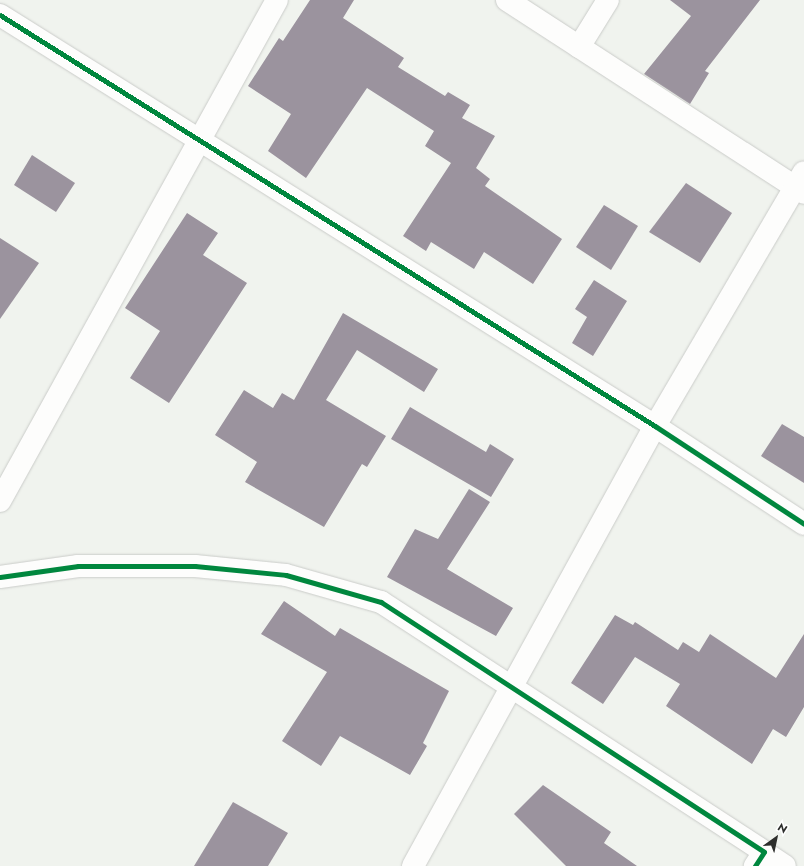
<!DOCTYPE html>
<html>
<head>
<meta charset="utf-8">
<style>
  body { margin:0 }
  #map { position:relative; width:804px; height:866px; overflow:hidden; background:#f0f3ee; font-family:Jost,sans-serif }
  div>[style] { position:absolute }
  .building>* { inset:0; background:#9b939e }
  .roads { filter:drop-shadow(0 0 1px #caccc9) drop-shadow(0 0 1px #caccc9) }
  .minor>* { height:22px; margin:-11px; padding:0 11px; transform-origin:11px; border-radius:11px; background:#fdfdfc }
  .cycleway>* { height:5px; margin:-2.5px; padding:0 2.5px; transform-origin:2.5px; border-radius:2.5px; background:#00873e }
  span { translate:-50% -50%; white-space:nowrap; text-align:center; line-height:1.15; -webkit-text-stroke:4px #fff; paint-order:stroke }
  .north { position:absolute; left:756px; top:818px; width:40px; height:40px; -webkit-text-stroke:3px #fff; paint-order:stroke; rotate:33deg; font-size:11px; font-weight:700; line-height:16px; text-align:center; color:#2d2e2c }
  .north::after { content:''; display:block; margin:auto; width:14px; height:18px; background:#2d2e2c; clip-path:polygon(50% 0,100% 100%,50% 72%,0 100%) }
</style>
</head>
<body>
<div id="map">
  <div class="building">
    <div style="clip-path:polygon(310px 0,354px 0,343px 18px,404px 58px,398px 67px,445px 96px,448px 92px,470px 105px,462px 118px,495px 136px,476px 168px,490px 179px,485px 186px,562px 239px,533px 284px,484px 252px,474px 269px,431px 242px,426px 251px,403px 236px,451px 163px,425px 146px,434px 131px,367px 88px,306px 178px,268px 151px,291px 114px,248px 86px,279px 38px,283px 41px)"></div>
    <div style="clip-path:polygon(670px 0,760px 0,705px 71px,709px 73px,690px 104px,644px 74px,691px 16px)"></div>
    <div style="clip-path:polygon(32px 155px,75px 183px,56px 212px,14px 185px)"></div>
    <div style="clip-path:polygon(686px 183px,732px 213px,700px 263px,649px 232px)"></div>
    <div style="clip-path:polygon(604px 205px,638px 226px,611px 270px,576px 247px)"></div>
    <div style="clip-path:polygon(187px 213px,218px 233px,203px 255px,247px 283px,169px 403px,130px 378px,160px 331px,125px 308px)"></div>
    <div style="clip-path:polygon(0 238px,39px 263px,0 319px)"></div>
    <div style="clip-path:polygon(594px 280px,627px 301px,593px 356px,572px 343px,587px 317px,575px 309px)"></div>
    <div style="clip-path:polygon(343px 313px,438px 369px,424px 392px,357px 350px,326px 400px,386px 436px,367px 467px,362px 464px,324px 527px,245px 482px,257px 462px,215px 435px,244px 390px,273px 408px,282px 393px,294px 400px)"></div>
    <div style="clip-path:polygon(410px 407px,486px 452px,490px 444px,514px 459px,491px 497px,391px 439px)"></div>
    <div style="clip-path:polygon(782px 424px,804px 437px,804px 483px,761px 456px)"></div>
    <div style="clip-path:polygon(469px 489px,490px 502px,447px 569px,513px 608px,496px 636px,387px 577px,415px 529px,438px 539px)"></div>
    <div style="clip-path:polygon(284px 601px,335px 636px,340px 628px,449px 691px,423px 743px,427px 746px,410px 775px,340px 736px,321px 766px,282px 741px,327px 672px,261px 634px)"></div>
    <div style="clip-path:polygon(615px 615px,633px 625px,635px 622px,678px 650px,683px 642px,699px 652px,710px 634px,776px 678px,804px 634px,804px 707px,786px 737px,773px 729px,752px 764px,666px 706px,680px 684px,635px 657px,603px 704px,571px 683px)"></div>
    <div style="clip-path:polygon(543px 785px,611px 832px,604px 843px,637px 866px,566px 866px,514px 814px)"></div>
    <div style="clip-path:polygon(233px 802px,288px 833px,268px 866px,194px 866px)"></div>
  </div>
  <div class="roads">
    <div class="minor">
      <div style="left:507px;top:0;width:354px;rotate:33deg"></div>
      <div style="left:0;top:15px;width:773px;rotate:32.11deg"></div>
      <div style="left:655px;top:426px;width:178px;rotate:33.3deg"></div>
      <div style="left:579px;top:47px;width:55px;rotate:-58.3deg"></div>
      <div style="left:0;top:501px;width:572px;rotate:-61.06deg"></div>
      <div style="left:0;top:577px;width:79px;rotate:-8deg"></div>
      <div style="left:78px;top:566px;width:117px"></div>
      <div style="left:195px;top:566px;width:91px;rotate:5.6deg"></div>
      <div style="left:286px;top:575px;width:99px;rotate:15.9deg"></div>
      <div style="left:381px;top:602px;width:457px;rotate:33.1deg"></div>
      <div style="left:764px;top:852px;width:17px;rotate:123deg"></div>
      <div style="left:764px;top:852px;width:25px;rotate:34deg"></div>
      <div style="left:413px;top:866px;width:502px;rotate:-61.19deg"></div>
      <div style="left:655px;top:426px;width:294px;rotate:-59.6deg"></div>
    </div>
  </div>
  <div class="cycleway">
    <div style="left:0;top:15px;width:773px;rotate:32.11deg"></div>
    <div style="left:655px;top:426px;width:178px;rotate:33.3deg"></div>
    <div style="left:0;top:577px;width:79px;rotate:-8deg"></div>
    <div style="left:78px;top:566px;width:117px"></div>
    <div style="left:195px;top:566px;width:91px;rotate:5.6deg"></div>
    <div style="left:286px;top:575px;width:99px;rotate:15.9deg"></div>
    <div style="left:381px;top:602px;width:457px;rotate:33.1deg"></div>
    <div style="left:764px;top:852px;width:17px;rotate:123deg"></div>
  </div>
  <div class="north">N</div>
</div>
</body>
</html>
